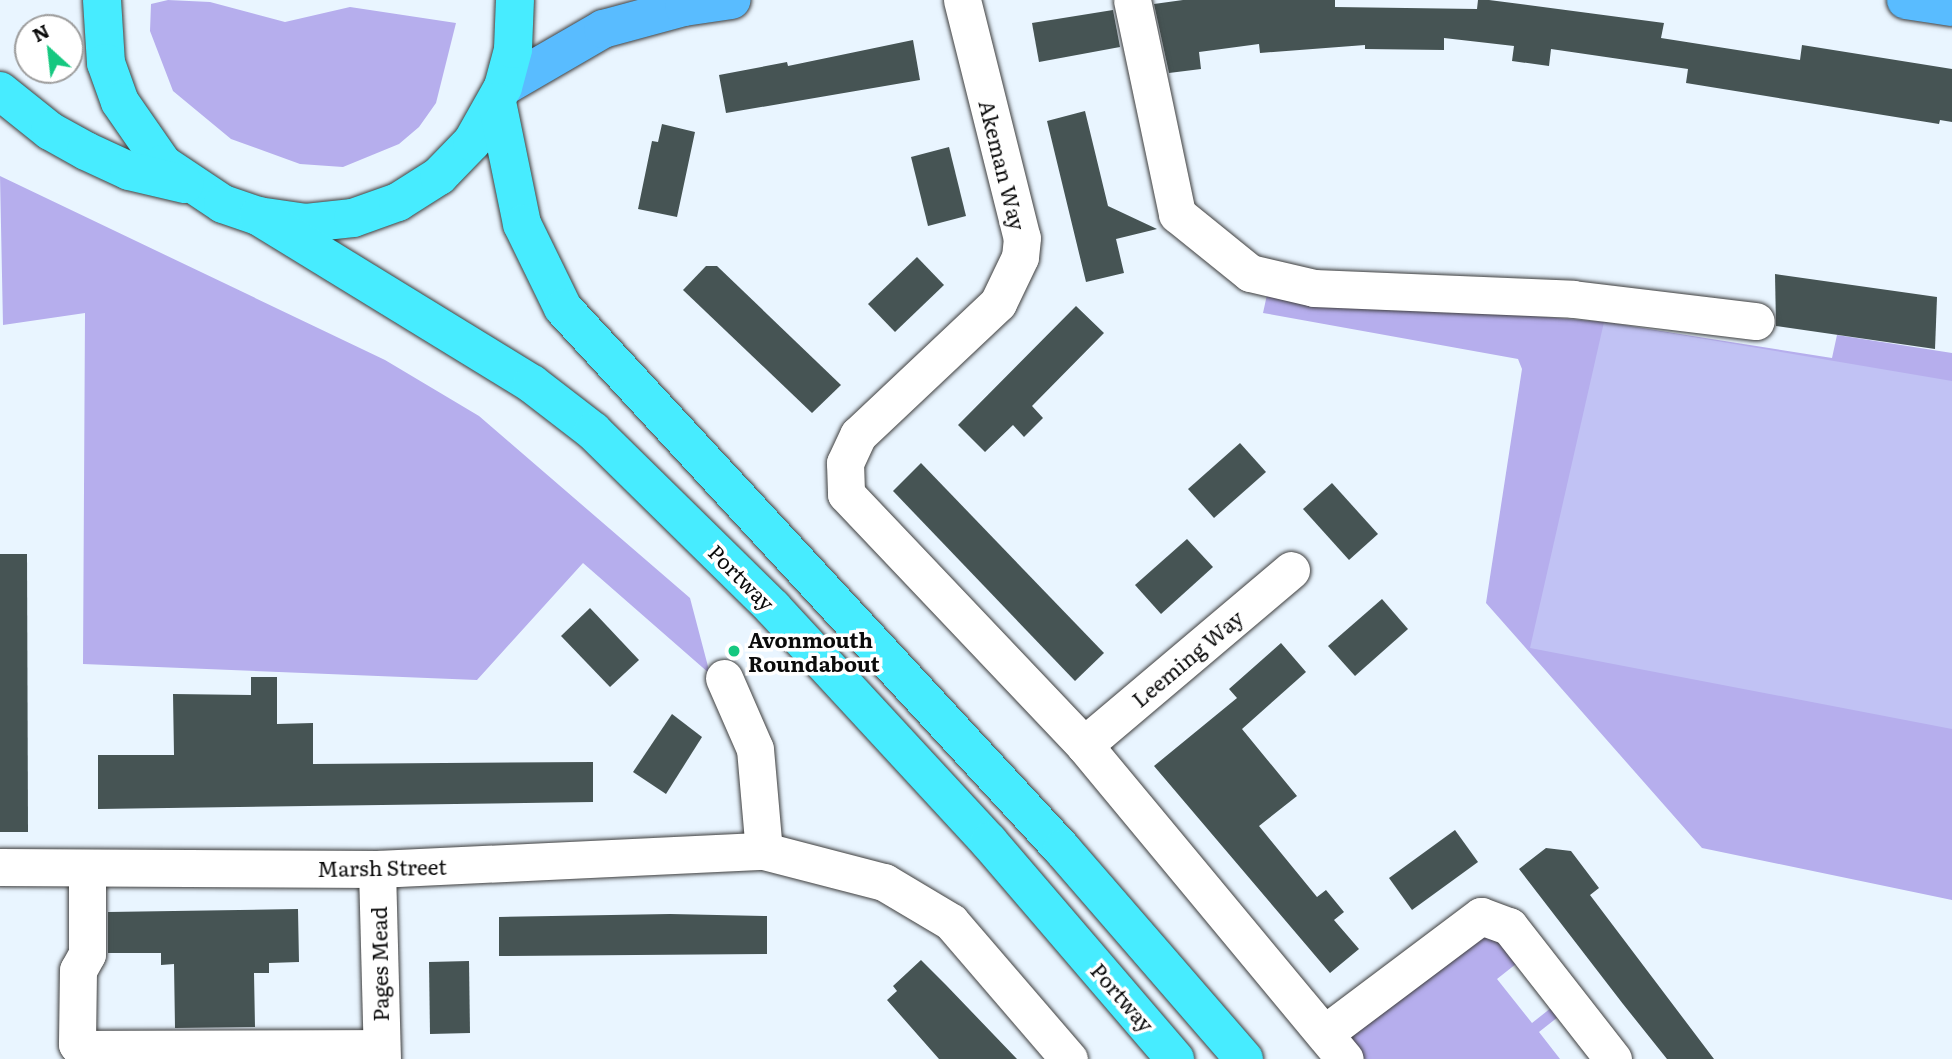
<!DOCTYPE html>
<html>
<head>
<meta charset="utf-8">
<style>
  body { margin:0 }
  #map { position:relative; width:1952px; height:1059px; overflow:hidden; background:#e9f5ff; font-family:Literata,serif }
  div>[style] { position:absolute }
  .green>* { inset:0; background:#b6aeed }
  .pitch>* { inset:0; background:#c1c2f4 }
  .building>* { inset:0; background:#465454 }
  .roads { filter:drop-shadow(0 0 2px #3e3e3e) drop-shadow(0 0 2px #3e3e3e) }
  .minor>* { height:37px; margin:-18.5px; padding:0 18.5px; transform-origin:18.5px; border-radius:18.5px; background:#fff }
  .major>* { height:38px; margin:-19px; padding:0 19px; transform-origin:19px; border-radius:19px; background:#59bcff }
  .highway>* { height:38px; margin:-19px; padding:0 19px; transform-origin:19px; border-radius:19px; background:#47ecff }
  .dots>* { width:19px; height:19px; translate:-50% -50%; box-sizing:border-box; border:4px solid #fff; border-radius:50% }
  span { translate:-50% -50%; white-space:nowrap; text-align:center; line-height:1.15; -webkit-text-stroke:7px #fff; paint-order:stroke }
  .street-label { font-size:21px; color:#0b0b0b }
  .poi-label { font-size:21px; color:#0b0b0b; font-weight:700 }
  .left { translate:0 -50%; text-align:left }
  .north { position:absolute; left:14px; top:14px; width:70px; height:70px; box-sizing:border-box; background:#fff; border:2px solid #9d9d9d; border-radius:50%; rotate:333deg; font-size:19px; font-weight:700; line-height:28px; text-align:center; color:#0b0b0b }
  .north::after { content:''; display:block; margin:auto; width:24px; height:32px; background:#15c880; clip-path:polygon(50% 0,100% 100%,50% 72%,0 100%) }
</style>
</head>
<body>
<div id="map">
  <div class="green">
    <div style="clip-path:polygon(168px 0,210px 2px,285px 22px,350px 7px,456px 23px,436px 103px,419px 127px,399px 144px,343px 167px,300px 164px,231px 139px,173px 91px,150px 31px,151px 4px)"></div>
    <div style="clip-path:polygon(0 176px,385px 360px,479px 416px,690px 598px,710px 674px,583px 563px,477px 680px,83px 664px,85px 313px,3px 325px)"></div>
    <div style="clip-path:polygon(1270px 281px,1354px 301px,1604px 322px,1832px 358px,1837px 335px,1952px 353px,1952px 900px,1702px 848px,1486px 603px,1522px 369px,1518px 359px,1263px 313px)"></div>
    <div style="clip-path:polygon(1493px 932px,1521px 960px,1497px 979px,1532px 1023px,1556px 1004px,1563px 1013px,1539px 1032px,1560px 1059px,1365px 1059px,1348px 1038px,1476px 936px)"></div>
  </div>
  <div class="pitch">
    <div style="clip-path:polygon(1604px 322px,1952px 381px,1952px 729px,1530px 648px)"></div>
  </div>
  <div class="building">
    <div style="clip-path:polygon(1183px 0,1335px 0,1335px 7px,1477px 9px,1478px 0,1489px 0,1664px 23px,1661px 38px,1800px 60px,1802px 45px,1952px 69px,1952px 122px,1940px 120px,1939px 124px,1686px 83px,1688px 69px,1551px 49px,1549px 66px,1512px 61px,1514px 46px,1444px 38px,1444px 50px,1365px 49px,1365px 45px,1260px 53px,1259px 44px,1199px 52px,1201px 69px,1169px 73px,1154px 4px)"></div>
    <div style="clip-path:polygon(1113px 10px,1120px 47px,1039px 62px,1032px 23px)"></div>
    <div style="clip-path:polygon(913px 40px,920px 80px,726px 113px,719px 75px,787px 62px,788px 66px)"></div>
    <div style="clip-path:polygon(1085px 111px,1108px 206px,1157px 229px,1116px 239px,1124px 273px,1086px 282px,1047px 121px)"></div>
    <div style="clip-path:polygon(662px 124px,695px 132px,677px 217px,638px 209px,652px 141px,658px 142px)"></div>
    <div style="clip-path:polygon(949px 147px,966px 216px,928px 226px,911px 157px)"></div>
    <div style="clip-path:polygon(917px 257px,944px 285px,895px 332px,868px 304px)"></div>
    <div style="clip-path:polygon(706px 266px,717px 266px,841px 385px,812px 413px,683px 290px)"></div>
    <div style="clip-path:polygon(1775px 274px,1937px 297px,1935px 349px,1776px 326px)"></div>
    <div style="clip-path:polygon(1076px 306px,1104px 333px,1032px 406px,1043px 418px,1024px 437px,1013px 425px,985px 452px,958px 425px)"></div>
    <div style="clip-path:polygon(1240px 443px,1266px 472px,1214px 518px,1188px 489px)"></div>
    <div style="clip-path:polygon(921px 463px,1104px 653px,1075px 681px,893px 491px)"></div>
    <div style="clip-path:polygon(1332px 483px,1378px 534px,1349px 560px,1303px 509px)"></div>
    <div style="clip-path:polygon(1187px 539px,1213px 567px,1161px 614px,1135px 585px)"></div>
    <div style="clip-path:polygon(0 554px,27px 554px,28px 832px,0 832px)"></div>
    <div style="clip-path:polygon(1382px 599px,1408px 629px,1355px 676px,1328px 646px)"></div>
    <div style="clip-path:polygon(590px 608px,639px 660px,610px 687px,561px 636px)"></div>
    <div style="clip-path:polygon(1281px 643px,1306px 672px,1242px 729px,1297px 796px,1259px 826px,1317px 897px,1326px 890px,1344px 912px,1334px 920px,1359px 949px,1330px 973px,1154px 766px,1237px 698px,1229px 689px)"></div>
    <div style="clip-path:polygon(251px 677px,277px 677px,277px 724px,313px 723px,313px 764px,593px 762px,593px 802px,98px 809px,98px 755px,174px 755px,173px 694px,251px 695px)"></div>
    <div style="clip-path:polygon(672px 714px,702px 737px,666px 794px,633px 772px)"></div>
    <div style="clip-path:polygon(1455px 830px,1478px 862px,1412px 910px,1389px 878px)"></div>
    <div style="clip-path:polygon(1546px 848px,1571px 851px,1599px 888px,1590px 895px,1714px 1059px,1667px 1059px,1623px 1004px,1519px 869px)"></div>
    <div style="clip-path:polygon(298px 909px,299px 962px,269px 963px,269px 973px,254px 973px,255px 1027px,175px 1028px,174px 964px,161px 965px,161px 953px,108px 953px,108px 912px)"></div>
    <div style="clip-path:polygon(670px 914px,767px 916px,767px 954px,499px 956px,499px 917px)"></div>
    <div style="clip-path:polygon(921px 960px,946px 985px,1017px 1059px,939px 1059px,887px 1000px,897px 991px,893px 986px)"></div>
    <div style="clip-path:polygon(469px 961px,470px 1033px,430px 1034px,429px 962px)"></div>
  </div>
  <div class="roads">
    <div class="minor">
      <div style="left:962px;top:0;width:245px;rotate:75.9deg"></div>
      <div style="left:1022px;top:238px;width:19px;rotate:96deg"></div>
      <div style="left:1020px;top:257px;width:51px;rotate:115.6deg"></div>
      <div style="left:998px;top:303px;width:192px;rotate:136.7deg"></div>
      <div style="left:858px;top:435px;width:31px;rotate:115deg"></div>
      <div style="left:845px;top:463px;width:31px;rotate:88deg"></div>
      <div style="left:846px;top:494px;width:346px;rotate:46.5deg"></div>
      <div style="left:1084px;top:745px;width:408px;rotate:50.3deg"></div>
      <div style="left:1132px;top:0;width:219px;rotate:78.1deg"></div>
      <div style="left:1177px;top:214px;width:94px;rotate:38.9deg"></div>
      <div style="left:1250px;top:273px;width:66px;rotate:13.2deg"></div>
      <div style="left:1314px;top:288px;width:259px;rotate:2.4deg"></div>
      <div style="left:1573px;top:299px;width:184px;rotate:6.9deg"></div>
      <div style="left:724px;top:678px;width:77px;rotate:66.4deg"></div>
      <div style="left:755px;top:749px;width:102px;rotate:85deg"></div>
      <div style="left:764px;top:851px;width:124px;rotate:14.5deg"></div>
      <div style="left:884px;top:882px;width:78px;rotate:30.8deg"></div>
      <div style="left:951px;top:922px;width:181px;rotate:49.3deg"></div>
      <div style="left:1084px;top:745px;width:271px;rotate:-40.2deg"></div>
      <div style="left:0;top:867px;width:377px;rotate:0.3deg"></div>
      <div style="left:377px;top:869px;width:387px;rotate:-2.7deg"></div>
      <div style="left:87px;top:869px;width:85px;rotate:90deg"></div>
      <div style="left:87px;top:954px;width:18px;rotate:119deg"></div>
      <div style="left:78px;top:970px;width:74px;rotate:90.8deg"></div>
      <div style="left:77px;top:1044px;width:6px;rotate:51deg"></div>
      <div style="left:81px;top:1049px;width:300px;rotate:-0.2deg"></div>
      <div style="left:377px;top:869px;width:190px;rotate:88.5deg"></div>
      <div style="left:1325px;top:1033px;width:195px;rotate:-36.9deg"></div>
      <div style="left:1481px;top:916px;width:30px;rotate:20deg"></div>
      <div style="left:1509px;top:926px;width:169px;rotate:52deg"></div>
    </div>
    <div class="major">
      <div style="left:1906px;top:0;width:47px;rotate:8.7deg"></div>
      <div style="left:503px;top:87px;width:116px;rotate:-30.1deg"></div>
      <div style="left:603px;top:29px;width:84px;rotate:-15.2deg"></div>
      <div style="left:684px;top:7px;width:48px;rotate:-8.5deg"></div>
    </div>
    <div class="highway">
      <div style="left:102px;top:0;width:63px;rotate:86.4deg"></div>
      <div style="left:106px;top:63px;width:41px;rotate:70.3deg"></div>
      <div style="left:120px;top:102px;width:75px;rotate:55.3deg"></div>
      <div style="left:163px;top:164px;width:72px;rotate:33.7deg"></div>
      <div style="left:223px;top:204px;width:37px;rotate:19deg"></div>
      <div style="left:258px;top:216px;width:49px;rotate:8.3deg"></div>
      <div style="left:306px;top:223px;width:47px;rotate:-6.1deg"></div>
      <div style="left:353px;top:218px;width:48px;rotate:-19.6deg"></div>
      <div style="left:398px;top:202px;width:49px;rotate:-32.4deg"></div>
      <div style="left:439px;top:176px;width:47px;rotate:-45.9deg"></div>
      <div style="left:472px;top:142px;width:63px;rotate:-60.6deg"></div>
      <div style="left:503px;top:87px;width:39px;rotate:-75deg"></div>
      <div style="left:513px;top:49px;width:49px;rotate:-87.7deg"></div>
      <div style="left:0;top:91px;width:64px;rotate:38.7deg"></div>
      <div style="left:50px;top:131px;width:41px;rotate:29.1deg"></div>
      <div style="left:86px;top:151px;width:47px;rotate:24.9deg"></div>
      <div style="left:129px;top:171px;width:57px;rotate:13.3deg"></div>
      <div style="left:497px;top:102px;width:125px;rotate:78.4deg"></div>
      <div style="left:522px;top:224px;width:93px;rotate:64deg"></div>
      <div style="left:563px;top:308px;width:736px;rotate:47.31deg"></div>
      <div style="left:1062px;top:849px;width:278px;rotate:49.1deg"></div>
      <div style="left:258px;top:216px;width:321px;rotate:31.5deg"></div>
      <div style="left:532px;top:384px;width:77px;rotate:37.6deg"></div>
      <div style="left:593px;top:431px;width:252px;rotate:44.5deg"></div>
      <div style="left:773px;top:608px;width:318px;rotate:47.3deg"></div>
      <div style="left:989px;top:842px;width:286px;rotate:49.4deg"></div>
    </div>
  </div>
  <div class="dots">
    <div style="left:734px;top:651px;background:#15c880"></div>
  </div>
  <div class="street-label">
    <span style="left:1003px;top:165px;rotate:76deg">Akeman Way</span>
    <span style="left:742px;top:577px;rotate:45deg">Portway</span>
    <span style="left:1187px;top:658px;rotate:-40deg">Leeming Way</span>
    <span style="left:382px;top:867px;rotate:-1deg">Marsh Street</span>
    <span style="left:379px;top:964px;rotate:-91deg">Pages Mead</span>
    <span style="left:1123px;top:997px;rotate:49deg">Portway</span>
  </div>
  <div class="poi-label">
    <span class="left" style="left:748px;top:651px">Avonmouth<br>Roundabout</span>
  </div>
  <div class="north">N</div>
</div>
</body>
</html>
